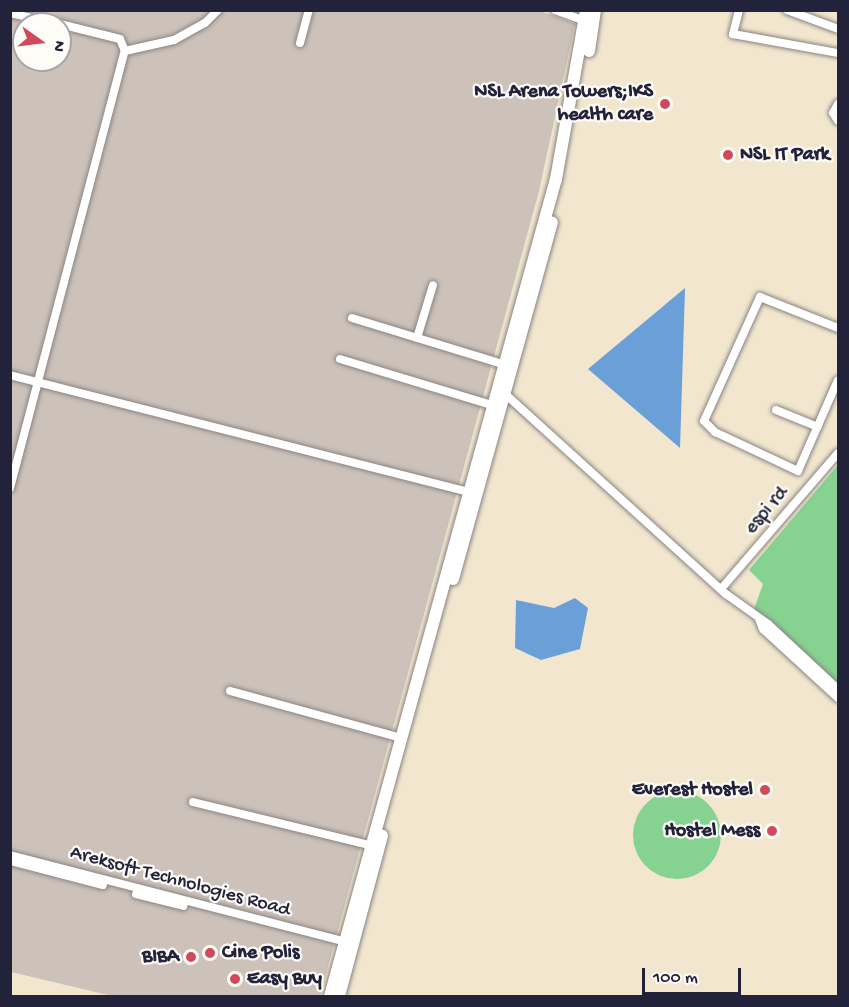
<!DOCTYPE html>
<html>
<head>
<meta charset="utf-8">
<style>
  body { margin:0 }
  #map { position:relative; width:849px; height:1007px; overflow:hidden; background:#f2e7ce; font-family:"Gochi Hand",sans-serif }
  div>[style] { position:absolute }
  .industrial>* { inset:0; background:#ccc2b9 }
  .green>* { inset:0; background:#86d290 }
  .round { border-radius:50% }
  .water>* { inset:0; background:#6aa0d7 }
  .roads { filter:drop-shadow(0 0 2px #8a8484) drop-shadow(0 0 2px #8a8484) }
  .minor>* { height:8px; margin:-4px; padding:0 4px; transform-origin:4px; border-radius:4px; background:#fff }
  .highway>* { height:12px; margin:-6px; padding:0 6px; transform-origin:6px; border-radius:6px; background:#fff }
  .dots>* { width:16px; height:16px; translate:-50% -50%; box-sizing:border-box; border:3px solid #fdfcf7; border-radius:50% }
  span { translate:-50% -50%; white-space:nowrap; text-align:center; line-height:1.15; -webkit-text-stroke:4.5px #fdfcf7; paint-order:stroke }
  .poi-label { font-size:20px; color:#22223b; font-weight:700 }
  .right { translate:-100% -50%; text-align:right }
  .left { translate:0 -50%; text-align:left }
  .street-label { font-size:20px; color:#22223b }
  .frame { position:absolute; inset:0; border:12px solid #22223b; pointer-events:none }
  .north { position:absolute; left:12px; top:12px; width:60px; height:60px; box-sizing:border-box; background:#fdfcf7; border:2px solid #a5a5ac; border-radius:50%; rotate:104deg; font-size:16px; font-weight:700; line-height:24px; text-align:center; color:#22223b }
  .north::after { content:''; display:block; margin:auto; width:21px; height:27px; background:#d1495b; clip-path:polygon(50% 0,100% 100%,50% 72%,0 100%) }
  .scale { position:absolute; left:642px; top:968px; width:99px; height:27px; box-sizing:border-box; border:3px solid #22223b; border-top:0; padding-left:8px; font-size:18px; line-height:21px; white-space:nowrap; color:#22223b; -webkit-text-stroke:4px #fdfcf7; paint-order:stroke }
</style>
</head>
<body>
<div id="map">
  <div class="industrial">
    <div style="clip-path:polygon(evenodd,538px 10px,575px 24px,539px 191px,320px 996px,112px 996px,11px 972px,11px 11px,538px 10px,24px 24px,60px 24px,60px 60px,24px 60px,24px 24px)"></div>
  </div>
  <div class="green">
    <div style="clip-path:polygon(838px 465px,838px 686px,753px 612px,763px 584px,749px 570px)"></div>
    <div class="round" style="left:633px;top:791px;width:88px;height:88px"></div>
  </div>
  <div class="water">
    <div style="clip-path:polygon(685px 288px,680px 448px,588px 369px)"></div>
    <div style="clip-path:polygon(575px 598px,588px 608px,580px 649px,541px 660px,515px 648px,516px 600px,554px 608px)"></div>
  </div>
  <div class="roads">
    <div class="minor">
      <div style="left:555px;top:10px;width:32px;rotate:20deg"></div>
      <div style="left:739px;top:10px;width:25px;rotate:104deg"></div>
      <div style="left:733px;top:34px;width:107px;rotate:10.3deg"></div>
      <div style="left:787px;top:10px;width:54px;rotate:20.4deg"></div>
      <div style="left:10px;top:13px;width:49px;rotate:12.9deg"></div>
      <div style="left:300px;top:43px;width:34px;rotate:-75deg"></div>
      <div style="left:125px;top:51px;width:50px;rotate:-12.7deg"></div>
      <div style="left:174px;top:40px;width:35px;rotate:-29deg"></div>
      <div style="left:205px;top:23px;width:18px;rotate:-45deg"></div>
      <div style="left:838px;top:104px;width:10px;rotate:119deg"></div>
      <div style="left:833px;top:113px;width:9px;rotate:58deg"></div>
      <div style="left:352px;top:318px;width:157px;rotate:17deg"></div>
      <div style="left:838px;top:328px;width:84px;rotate:-158.3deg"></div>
      <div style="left:760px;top:297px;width:136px;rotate:114.3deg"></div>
      <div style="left:704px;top:421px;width:16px;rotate:45deg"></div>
      <div style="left:715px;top:432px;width:92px;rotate:25.2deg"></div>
      <div style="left:798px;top:471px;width:99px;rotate:-66.3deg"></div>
      <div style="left:417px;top:338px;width:55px;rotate:-73.2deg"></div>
      <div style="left:340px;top:359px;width:158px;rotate:16.9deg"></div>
      <div style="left:10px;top:375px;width:478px;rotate:14.3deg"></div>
      <div style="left:504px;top:393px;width:299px;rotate:42.2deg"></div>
      <div style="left:726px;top:594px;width:52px;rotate:35.5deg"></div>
      <div style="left:768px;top:624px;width:96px;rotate:42.9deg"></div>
      <div style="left:776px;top:410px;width:45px;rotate:22deg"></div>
      <div style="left:10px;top:488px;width:452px;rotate:-75.3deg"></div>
      <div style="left:125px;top:51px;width:13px;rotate:-113deg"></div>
      <div style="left:120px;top:39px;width:62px;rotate:-166deg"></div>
      <div style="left:721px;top:589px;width:179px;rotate:-49.3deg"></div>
      <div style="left:759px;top:619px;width:11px;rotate:68deg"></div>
      <div style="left:763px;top:629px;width:102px;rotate:42.6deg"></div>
      <div style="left:230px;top:691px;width:178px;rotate:15.3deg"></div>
      <div style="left:193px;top:802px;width:182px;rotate:13.7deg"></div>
      <div style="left:10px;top:855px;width:343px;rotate:14.5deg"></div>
      <div style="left:10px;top:861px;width:96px;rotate:14.5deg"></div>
      <div style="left:136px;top:894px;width:49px;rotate:14deg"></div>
    </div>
    <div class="highway">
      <div style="left:589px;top:51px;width:41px;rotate:-81.7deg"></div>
      <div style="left:453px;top:579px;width:370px;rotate:-74.5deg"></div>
      <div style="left:330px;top:996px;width:848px;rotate:-74.54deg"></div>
      <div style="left:556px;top:179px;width:172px;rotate:-79.9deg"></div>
      <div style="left:339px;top:996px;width:166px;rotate:-75deg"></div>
    </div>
  </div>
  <div class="dots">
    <div style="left:665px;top:104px;background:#d1495b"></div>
    <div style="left:728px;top:155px;background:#d1495b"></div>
    <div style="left:765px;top:790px;background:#d1495b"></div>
    <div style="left:772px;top:831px;background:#d1495b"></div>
    <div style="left:210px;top:953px;background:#d1495b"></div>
    <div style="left:191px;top:957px;background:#d1495b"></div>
    <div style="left:235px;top:979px;background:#d1495b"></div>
  </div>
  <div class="poi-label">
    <span class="right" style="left:653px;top:104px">NSL Arena Towers;IKS<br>health care</span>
    <span class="left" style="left:740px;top:155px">NSL IT Park</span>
    <span class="right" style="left:753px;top:790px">Everest Hostel</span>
    <span class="right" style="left:760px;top:831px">Hostel Mess</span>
    <span class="left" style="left:222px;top:953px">Cine Polis</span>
    <span class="right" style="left:179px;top:957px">BIBA</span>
    <span class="left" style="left:247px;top:979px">Easy Buy</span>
  </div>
  <div class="street-label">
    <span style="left:767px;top:511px;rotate:-49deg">espi rd</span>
    <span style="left:180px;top:882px;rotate:15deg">Areksoft Technologies Road</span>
  </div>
  <div class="frame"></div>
  <div class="north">N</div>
  <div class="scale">100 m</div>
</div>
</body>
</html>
